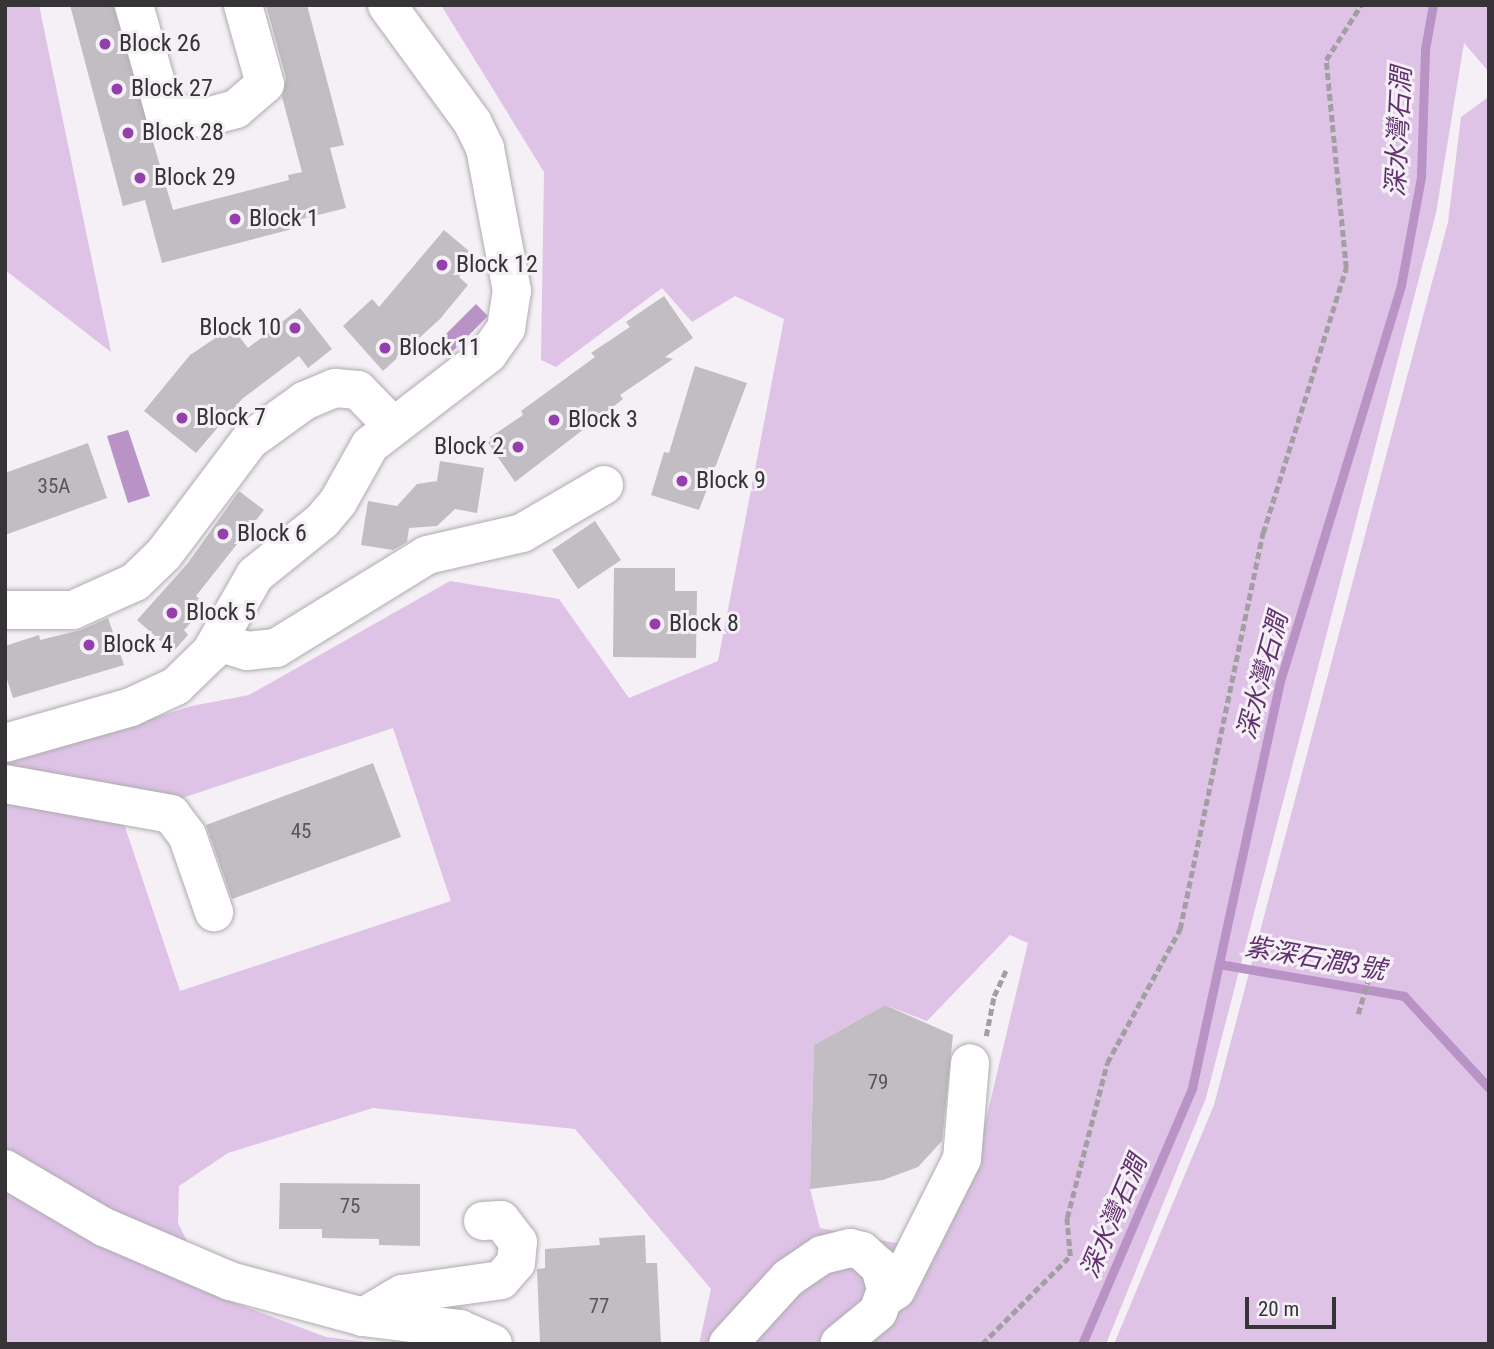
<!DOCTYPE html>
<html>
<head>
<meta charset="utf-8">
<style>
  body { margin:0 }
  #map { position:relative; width:1494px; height:1349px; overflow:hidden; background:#f4f0f5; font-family:"Roboto Condensed","Noto Sans TC",sans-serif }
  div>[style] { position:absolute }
  .green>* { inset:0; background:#dec3e7 }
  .water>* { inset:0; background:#b992c6 }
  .stream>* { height:9px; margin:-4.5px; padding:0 4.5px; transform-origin:4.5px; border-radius:4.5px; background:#b992c6 }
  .building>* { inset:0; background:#c1bdc2 }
  .path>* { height:4.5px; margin-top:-2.25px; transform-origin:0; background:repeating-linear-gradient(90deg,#a29fa2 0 7px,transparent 0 10.5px) }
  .roads { filter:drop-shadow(0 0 2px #afabb0) drop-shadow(0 0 2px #afabb0) }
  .minor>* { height:38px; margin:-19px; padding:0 19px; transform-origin:19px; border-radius:19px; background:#fff }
  .dots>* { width:19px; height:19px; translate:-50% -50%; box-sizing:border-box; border:4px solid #f4f0f5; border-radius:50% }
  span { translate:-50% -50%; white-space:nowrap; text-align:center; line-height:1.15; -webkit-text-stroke:6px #f4f0f5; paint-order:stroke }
  .number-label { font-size:21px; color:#595659 }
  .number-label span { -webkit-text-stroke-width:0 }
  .poi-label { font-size:24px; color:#363436 }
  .left { translate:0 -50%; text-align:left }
  .right { translate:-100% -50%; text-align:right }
  .water-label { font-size:26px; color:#613071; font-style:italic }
  .frame { position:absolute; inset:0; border:7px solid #363436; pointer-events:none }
  .scale { position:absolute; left:1245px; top:1297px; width:91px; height:32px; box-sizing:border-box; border:4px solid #363436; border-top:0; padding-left:9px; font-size:21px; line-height:24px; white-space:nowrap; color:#363436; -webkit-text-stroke:5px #f4f0f5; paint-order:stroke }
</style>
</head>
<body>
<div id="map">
  <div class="green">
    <div style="clip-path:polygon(5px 5px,39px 5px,111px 352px,5px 270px)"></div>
    <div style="clip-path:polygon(evenodd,441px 5px,1489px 5px,1489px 72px,1464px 43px,1436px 213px,1206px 1098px,1106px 1344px,699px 1344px,711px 1289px,575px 1129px,373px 1108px,228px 1153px,179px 1186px,178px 1223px,214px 1295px,326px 1337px,385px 1344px,5px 1344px,5px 764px,192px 706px,249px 695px,450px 581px,559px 599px,629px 698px,718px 661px,784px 319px,735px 296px,692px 322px,662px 288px,556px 367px,541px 360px,544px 172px,441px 5px,393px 728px,451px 901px,180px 991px,122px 818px,393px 728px,441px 5px,1010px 935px,1028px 943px,979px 1149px,931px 1250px,820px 1228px,810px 1189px,814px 1045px,885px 1005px,927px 1021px,1010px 935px)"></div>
    <div style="clip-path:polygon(1487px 98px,1489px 1344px,1114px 1344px,1214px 1105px,1448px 222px,1461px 117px)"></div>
  </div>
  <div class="water">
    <div style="clip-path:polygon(476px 304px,488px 316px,451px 353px,439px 341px)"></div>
    <div style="clip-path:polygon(128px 430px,150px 496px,128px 503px,107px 436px)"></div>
  </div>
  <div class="stream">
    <div style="left:1219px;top:964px;width:188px;rotate:9.8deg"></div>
    <div style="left:1404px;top:996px;width:125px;rotate:47.3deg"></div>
    <div style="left:1082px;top:1344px;width:279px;rotate:-66.7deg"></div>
    <div style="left:1192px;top:1088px;width:420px;rotate:-77.8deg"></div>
    <div style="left:1281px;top:678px;width:411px;rotate:-73deg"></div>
    <div style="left:1401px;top:285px;width:110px;rotate:-79.5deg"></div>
    <div style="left:1421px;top:177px;width:128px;rotate:-88.2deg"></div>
    <div style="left:1425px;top:49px;width:45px;rotate:-79.7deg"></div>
  </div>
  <div class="building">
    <div style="clip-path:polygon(70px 5px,113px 5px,173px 210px,289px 180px,288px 175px,302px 172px,282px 97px,286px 78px,266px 5px,307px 5px,344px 145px,330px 148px,346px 208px,290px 222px,292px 229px,162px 263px,145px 200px,123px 206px)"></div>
    <div style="clip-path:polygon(444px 230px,476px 257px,459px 277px,468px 285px,440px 319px,383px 371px,343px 326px,372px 299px,379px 307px)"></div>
    <div style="clip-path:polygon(664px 296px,693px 338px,665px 357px,673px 359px,620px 395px,623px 399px,515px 482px,486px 440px,523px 415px,521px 411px,595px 357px,591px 353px,630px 327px,626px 322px)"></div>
    <div style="clip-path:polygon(300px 308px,332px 349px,308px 368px,299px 356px,242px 399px,196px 453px,144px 411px,190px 355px,232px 327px,248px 348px)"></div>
    <div style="clip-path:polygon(695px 366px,747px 383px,699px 510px,651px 495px,664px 452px,669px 453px)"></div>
    <div style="clip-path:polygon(88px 443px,107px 498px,5px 535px,5px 473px)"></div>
    <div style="clip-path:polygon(440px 461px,484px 468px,477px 513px,455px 509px,437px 526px,409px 528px,407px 542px,393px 550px,361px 545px,368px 501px,397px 506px,417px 484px,437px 481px)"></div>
    <div style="clip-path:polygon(239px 491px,264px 510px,196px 596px,207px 605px,184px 630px,188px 635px,173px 652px,137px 620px,188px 563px)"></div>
    <div style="clip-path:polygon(595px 521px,621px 560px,578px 589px,552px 550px)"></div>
    <div style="clip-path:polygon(614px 568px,675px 568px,675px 591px,697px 591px,696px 658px,613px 657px)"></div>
    <div style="clip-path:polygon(108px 618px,124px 665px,13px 698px,5px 673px,5px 646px,39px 635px,40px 640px,81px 630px)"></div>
    <div style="clip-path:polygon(373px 763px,401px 837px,232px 899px,206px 825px)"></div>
    <div style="clip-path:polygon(885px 1005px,953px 1035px,942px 1141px,918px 1167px,883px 1180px,810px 1189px,814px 1045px)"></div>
    <div style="clip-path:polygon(280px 1183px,420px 1184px,420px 1246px,379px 1245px,379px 1239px,322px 1238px,322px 1229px,279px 1229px)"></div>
    <div style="clip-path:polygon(645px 1235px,646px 1263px,657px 1263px,661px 1344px,540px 1344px,537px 1269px,545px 1268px,545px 1249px,600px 1245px,599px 1238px)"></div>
  </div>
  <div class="path">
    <div style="left:1358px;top:1014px;width:52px;rotate:-73.3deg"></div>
    <div style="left:986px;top:1036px;width:41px;rotate:-78.7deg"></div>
    <div style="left:994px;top:996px;width:31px;rotate:-65deg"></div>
    <div style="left:982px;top:1344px;width:124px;rotate:-45deg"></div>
    <div style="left:1070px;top:1256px;width:38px;rotate:-95deg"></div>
    <div style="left:1067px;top:1218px;width:160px;rotate:-75.5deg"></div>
    <div style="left:1107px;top:1063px;width:153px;rotate:-61.4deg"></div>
    <div style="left:1180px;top:929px;width:405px;rotate:-78.2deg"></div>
    <div style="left:1263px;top:533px;width:278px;rotate:-72.6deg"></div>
    <div style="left:1346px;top:268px;width:209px;rotate:-95.5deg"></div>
    <div style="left:1326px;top:60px;width:65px;rotate:-57.5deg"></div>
  </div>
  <div class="roads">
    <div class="minor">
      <div style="left:134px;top:5px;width:111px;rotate:74.3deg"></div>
      <div style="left:164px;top:112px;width:39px;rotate:9deg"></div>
      <div style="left:203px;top:118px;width:34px;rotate:-15deg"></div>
      <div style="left:236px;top:109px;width:38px;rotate:-41deg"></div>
      <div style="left:265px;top:84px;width:82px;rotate:-105.6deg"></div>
      <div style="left:5px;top:610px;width:68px"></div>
      <div style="left:73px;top:610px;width:68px;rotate:-24.3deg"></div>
      <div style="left:135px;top:582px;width:40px;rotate:-44deg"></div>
      <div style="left:164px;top:554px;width:143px;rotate:-53deg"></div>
      <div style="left:250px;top:440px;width:67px;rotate:-35.8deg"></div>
      <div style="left:304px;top:401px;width:34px;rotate:-23deg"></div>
      <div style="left:335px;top:388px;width:23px;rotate:5deg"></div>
      <div style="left:358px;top:390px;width:49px;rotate:45.8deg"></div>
      <div style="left:218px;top:642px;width:30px;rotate:17deg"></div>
      <div style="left:247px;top:651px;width:29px;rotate:-6deg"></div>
      <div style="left:276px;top:648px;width:177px;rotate:-31.6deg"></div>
      <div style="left:427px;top:555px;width:98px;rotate:-13deg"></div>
      <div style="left:522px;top:533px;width:95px;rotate:-30.3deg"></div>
      <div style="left:5px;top:743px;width:131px;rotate:-15.9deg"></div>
      <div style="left:131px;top:707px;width:50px;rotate:-25deg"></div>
      <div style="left:176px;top:686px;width:49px;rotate:-44.2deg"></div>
      <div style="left:211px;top:652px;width:89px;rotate:-60.3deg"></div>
      <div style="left:255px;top:575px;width:86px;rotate:-38.9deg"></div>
      <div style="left:322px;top:521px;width:25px;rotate:-50deg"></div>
      <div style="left:338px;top:502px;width:65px;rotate:-60.7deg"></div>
      <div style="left:370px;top:445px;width:149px;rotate:-37.6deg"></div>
      <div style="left:488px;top:354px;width:32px;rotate:-55deg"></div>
      <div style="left:506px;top:328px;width:37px;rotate:-81deg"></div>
      <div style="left:512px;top:291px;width:146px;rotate:-100.7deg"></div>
      <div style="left:485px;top:148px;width:28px;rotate:-116deg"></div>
      <div style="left:473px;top:123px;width:146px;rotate:-126.1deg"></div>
      <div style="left:5px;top:784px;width:169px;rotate:10.2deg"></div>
      <div style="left:171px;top:814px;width:26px;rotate:53deg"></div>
      <div style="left:187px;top:835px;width:82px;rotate:70.7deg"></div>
      <div style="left:5px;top:1169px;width:115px;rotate:30.4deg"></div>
      <div style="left:104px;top:1227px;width:137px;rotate:23.2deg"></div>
      <div style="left:230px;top:1281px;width:138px;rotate:15.1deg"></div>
      <div style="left:363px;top:1317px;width:98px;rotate:7.1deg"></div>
      <div style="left:460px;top:1329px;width:36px;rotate:24deg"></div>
      <div style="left:884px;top:1298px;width:14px;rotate:-34deg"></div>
      <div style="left:896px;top:1290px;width:147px;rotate:-63.3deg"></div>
      <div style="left:962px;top:1159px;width:96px;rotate:-85.2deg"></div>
      <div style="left:363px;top:1317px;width:45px;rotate:-30.5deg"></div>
      <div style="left:402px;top:1294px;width:100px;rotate:-8deg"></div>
      <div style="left:501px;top:1280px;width:23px;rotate:-49deg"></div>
      <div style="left:516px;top:1263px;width:21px;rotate:-85deg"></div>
      <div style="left:518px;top:1242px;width:28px;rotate:-128deg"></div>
      <div style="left:501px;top:1220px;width:18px;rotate:177deg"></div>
      <div style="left:728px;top:1344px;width:89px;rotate:-47.7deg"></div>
      <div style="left:788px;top:1278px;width:41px;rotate:-34.1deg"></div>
      <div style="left:822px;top:1255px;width:29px;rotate:-14deg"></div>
      <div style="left:850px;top:1248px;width:12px;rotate:14deg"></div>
      <div style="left:862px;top:1251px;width:24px;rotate:42deg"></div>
      <div style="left:880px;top:1267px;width:24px;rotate:75deg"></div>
      <div style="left:886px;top:1290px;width:23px;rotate:110deg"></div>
      <div style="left:878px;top:1312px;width:50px;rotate:140.6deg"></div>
    </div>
  </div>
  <div class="dots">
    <div style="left:105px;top:44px;background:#943fad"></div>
    <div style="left:117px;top:89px;background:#943fad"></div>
    <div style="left:128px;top:133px;background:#943fad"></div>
    <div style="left:140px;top:178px;background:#943fad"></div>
    <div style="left:235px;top:219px;background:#943fad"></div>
    <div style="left:442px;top:265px;background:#943fad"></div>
    <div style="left:295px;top:328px;background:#943fad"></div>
    <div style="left:385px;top:348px;background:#943fad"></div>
    <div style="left:182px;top:418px;background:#943fad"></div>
    <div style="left:554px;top:420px;background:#943fad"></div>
    <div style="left:518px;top:447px;background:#943fad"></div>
    <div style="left:682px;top:481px;background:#943fad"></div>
    <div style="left:223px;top:534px;background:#943fad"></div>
    <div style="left:172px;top:613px;background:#943fad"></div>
    <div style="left:655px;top:624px;background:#943fad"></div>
    <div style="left:89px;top:645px;background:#943fad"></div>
  </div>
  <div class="number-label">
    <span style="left:54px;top:486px">35A</span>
    <span style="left:301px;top:831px">45</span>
    <span style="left:878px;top:1082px">79</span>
    <span style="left:350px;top:1206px">75</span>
    <span style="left:599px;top:1306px">77</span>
  </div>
  <div class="poi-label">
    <span class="left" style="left:119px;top:44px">Block 26</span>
    <span class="left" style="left:131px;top:89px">Block 27</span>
    <span class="left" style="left:142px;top:133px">Block 28</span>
    <span class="left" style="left:154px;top:178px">Block 29</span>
    <span class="left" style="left:249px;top:219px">Block 1</span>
    <span class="left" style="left:456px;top:265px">Block 12</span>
    <span class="right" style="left:281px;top:328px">Block 10</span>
    <span class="left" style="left:399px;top:348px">Block 11</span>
    <span class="left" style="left:196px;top:418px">Block 7</span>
    <span class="left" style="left:568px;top:420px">Block 3</span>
    <span class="right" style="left:504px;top:447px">Block 2</span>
    <span class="left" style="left:696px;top:481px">Block 9</span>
    <span class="left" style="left:237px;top:534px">Block 6</span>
    <span class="left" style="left:186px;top:613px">Block 5</span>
    <span class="left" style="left:669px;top:624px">Block 8</span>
    <span class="left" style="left:103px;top:645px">Block 4</span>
  </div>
  <div class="water-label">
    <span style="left:1399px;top:132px;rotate:-87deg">深水灣石澗</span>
    <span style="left:1263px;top:676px;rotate:-75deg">深水灣石澗</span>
    <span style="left:1315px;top:959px;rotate:10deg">紫深石澗3號</span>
    <span style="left:1114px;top:1217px;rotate:-67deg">深水灣石澗</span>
  </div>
  <div class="frame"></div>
  <div class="scale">20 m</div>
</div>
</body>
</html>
